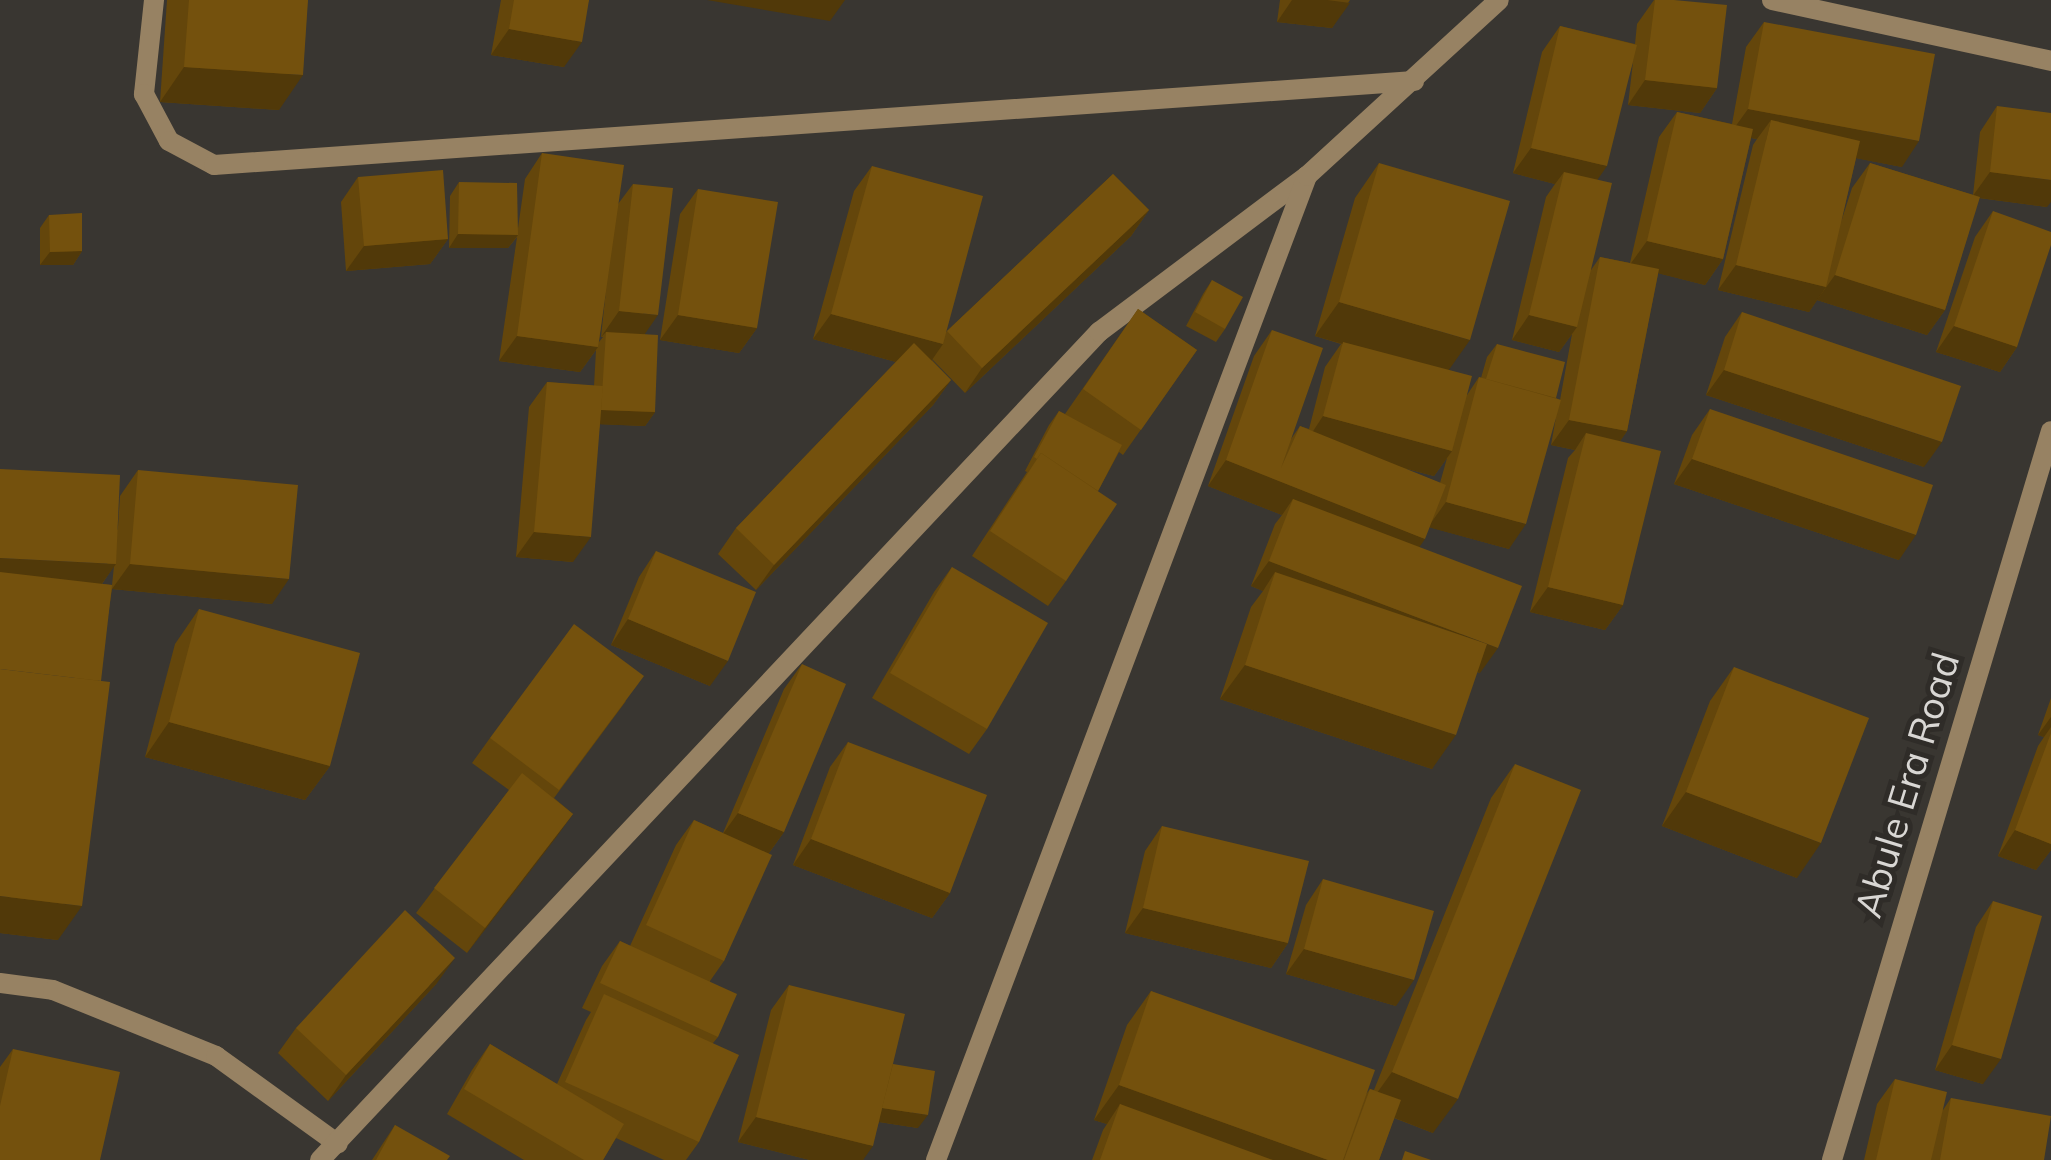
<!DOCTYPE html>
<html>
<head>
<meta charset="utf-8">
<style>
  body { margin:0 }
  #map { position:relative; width:2051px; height:1160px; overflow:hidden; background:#393631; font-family:Mulish,sans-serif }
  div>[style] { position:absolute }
  .minor>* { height:20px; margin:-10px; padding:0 10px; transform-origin:10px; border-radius:10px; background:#978263 }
  .tertiary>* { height:20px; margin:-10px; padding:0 10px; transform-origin:10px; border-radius:10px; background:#978263 }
  .wall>* { inset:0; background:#64460b }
  .shaded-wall>* { inset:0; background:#513909 }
  .building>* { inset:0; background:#74510d }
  span { translate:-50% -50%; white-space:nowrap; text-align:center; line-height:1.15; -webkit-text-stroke:10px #2f2c28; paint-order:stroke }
  .street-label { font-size:38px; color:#d9d7d4 }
</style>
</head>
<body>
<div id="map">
  <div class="minor">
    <div style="left:154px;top:0;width:95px;rotate:96.1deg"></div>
    <div style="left:144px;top:94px;width:53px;rotate:62deg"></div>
    <div style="left:169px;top:141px;width:51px;rotate:28.1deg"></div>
    <div style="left:214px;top:165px;width:1203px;rotate:-4deg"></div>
    <div style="left:1772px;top:0;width:286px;rotate:12.3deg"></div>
    <div style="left:0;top:983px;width:53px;rotate:7.5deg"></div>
    <div style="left:53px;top:990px;width:176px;rotate:22deg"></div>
    <div style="left:216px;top:1056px;width:150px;rotate:35.8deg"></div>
    <div style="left:320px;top:1160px;width:1137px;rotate:-46.75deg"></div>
    <div style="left:1099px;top:332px;width:260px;rotate:-36.9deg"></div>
    <div style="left:936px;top:1160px;width:1052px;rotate:-69.34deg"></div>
    <div style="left:1307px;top:176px;width:260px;rotate:-42.5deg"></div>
  </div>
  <div class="tertiary">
    <div style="left:1832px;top:1160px;width:761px;rotate:-73.28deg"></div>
  </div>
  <div class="wall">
    <div style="clip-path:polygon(167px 0,308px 0,279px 110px,160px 102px)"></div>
    <div style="clip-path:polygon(501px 0,589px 0,564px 67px,491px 55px)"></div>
    <div style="clip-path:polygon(1280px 0,1350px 0,1332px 28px,1277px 22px)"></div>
    <div style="clip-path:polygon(evenodd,1654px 0,1674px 0,1717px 88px,1700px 113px,1628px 105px,1633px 62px,1597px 180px,1591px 270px,1600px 257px,1630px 263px,1659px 137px,1677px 112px,1732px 124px,1746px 47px,1764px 22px,1902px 167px,1856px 158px,1841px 222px,1852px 188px,1870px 163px,1973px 195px,1980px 132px,1997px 106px,2047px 207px,1979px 198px,1945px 310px,1927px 335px,1817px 300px,1809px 312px,1718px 290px,1753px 145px,1757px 139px,1751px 138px,1723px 259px,1705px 285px,1658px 273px,1627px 431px,1620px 441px,1623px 605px,1605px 630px,1530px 612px,1568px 458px,1575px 450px,1551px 445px,1556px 417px,1509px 549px,1429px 527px,1419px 547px,1480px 673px,1477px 672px,1432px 769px,1220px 699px,1251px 607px,1263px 591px,1251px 586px,1275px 524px,1282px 515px,1208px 486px,1254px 356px,1272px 330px,1291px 439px,1300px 426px,1309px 429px,1325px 367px,1341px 344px,1315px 336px,1355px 198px,1379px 163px,1449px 370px,1467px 395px,1479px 377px,1481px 378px,1487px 357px,1497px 344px,1556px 398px,1560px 400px,1572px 334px,1559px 352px,1512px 340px,1546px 197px,1555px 184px,1513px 173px,1542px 52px,1560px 26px,1635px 44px,1637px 24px,1654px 0,1447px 458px,1440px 483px,1403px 468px,1434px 476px,1447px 458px)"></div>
    <div style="clip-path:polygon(evenodd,542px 153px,618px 204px,633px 184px,645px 334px,655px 412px,645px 426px,600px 424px,573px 562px,516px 557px,529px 407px,547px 382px,594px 386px,596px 350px,580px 372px,499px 361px,517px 237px,508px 248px,449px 248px,450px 196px,459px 182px,518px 228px,525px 179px,542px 153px,606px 290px,601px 337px,603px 337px,599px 342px,606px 290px)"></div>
    <div style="clip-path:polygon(872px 166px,946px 332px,1113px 174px,1149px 210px,1131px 236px,965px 393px,932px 359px,932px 360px,951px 380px,933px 405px,756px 590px,718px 554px,736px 528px,896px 362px,813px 339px,854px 191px)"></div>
    <div style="clip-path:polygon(358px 177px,448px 239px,430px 264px,346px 271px,341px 202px)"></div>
    <div style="clip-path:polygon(698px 189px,757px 328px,739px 353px,660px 340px,680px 214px)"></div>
    <div style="clip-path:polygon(1993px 211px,2017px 347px,2000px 372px,1936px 352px,1975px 237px)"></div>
    <div style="clip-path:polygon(49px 215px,82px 251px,73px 265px,40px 265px,40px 228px)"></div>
    <div style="clip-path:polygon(1212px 280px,1225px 329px,1216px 342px,1186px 326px,1203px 294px)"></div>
    <div style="clip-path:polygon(1138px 309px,1197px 350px,1123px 455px,1119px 452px,1098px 491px,1066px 581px,1048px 606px,972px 556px,1027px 472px,1025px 471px,1049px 425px,1059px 411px,1065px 414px)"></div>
    <div style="clip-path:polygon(1742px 312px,1924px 467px,1706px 395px,1725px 337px)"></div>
    <div style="clip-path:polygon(1710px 409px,1899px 560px,1674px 484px,1692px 435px)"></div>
    <div style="clip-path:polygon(evenodd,138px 470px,272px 604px,112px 589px,58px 940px,0 933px,118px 527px,120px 496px,138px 470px,114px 566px,112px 585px,102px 584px,114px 566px)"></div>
    <div style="clip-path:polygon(656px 551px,710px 686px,611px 645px,639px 577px)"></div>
    <div style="clip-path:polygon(952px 567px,987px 729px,969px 754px,872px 698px,934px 592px)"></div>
    <div style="clip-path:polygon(199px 609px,330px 766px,305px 800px,145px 757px,175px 644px)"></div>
    <div style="clip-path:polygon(802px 664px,784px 832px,769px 853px,724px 961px,710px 981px,718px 1037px,713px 1043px,699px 1142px,686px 1160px,664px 1160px,616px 1138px,603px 1160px,524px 1160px,447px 1114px,472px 1070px,490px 1044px,557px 1084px,586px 1020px,591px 1012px,582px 1008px,602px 966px,620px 941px,630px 946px,676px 845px,694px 820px,723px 833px,784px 689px)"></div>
    <div style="clip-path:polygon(1734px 667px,1797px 878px,1662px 826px,1710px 701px)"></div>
    <div style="clip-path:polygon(2051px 698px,2051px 850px,2036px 870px,1998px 856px,2038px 746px,2044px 737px,2038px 735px)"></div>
    <div style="clip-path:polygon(626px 701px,554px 798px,573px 814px,467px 953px,416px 913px,509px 790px,472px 763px,490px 738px)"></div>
    <div style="clip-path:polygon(848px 742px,950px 893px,932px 918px,793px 865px,830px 767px)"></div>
    <div style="clip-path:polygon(1515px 764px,1433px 1133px,1394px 1118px,1379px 1160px,1092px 1160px,1103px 1130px,1107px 1124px,1094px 1120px,1127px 1025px,1151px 991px,1366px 1094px,1370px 1089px,1374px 1090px,1491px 798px)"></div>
    <div style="clip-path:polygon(1162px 826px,1288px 943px,1271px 968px,1125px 933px,1145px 851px)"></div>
    <div style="clip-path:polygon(1323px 879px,1396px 1006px,1286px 974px,1306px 905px)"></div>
    <div style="clip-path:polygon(1993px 901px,1983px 1084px,1935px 1070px,1976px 927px)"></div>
    <div style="clip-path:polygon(437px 983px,328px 1101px,278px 1053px,296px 1028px)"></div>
    <div style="clip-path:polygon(789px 985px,893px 1064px,918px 1128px,879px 1122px,863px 1160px,810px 1160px,738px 1142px,771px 1010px)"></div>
    <div style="clip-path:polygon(13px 1049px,0 1160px,0 1067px)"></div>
    <div style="clip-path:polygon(1895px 1079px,1943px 1110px,1951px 1098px,2044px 1160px,1864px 1160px,1877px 1104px)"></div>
    <div style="clip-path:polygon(395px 1125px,447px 1160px,372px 1160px)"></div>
  </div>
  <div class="shaded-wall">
    <div style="clip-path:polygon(707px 0,845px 0,830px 21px)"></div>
    <div style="clip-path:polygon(1292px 0,1327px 0,1350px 3px,1332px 28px,1277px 22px)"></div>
    <div style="clip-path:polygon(509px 29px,582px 42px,564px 67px,491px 55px)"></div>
    <div style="clip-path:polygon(184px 67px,303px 75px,279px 110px,160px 102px)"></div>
    <div style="clip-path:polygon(1645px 80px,1717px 88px,1700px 113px,1628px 105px)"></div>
    <div style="clip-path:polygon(1748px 109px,1919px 141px,1902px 167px,1766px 141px,1771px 120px,1757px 139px,1730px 134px)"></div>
    <div style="clip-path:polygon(1531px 148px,1607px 166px,1589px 192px,1564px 172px,1555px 184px,1513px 173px)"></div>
    <div style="clip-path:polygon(1990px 172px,2051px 180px,2051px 202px,2047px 207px,1972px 197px)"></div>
    <div style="clip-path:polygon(1149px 210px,1131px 236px,965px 393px,982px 368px)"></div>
    <div style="clip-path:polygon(458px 234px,518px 235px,508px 248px,449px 248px)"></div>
    <div style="clip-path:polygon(448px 239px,430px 264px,346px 271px,364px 246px)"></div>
    <div style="clip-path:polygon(1647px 241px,1723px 259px,1705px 285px,1629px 266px)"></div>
    <div style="clip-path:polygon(82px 251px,73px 265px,40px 265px,50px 252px)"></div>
    <div style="clip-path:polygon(1736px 265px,1826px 287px,1809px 312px,1718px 290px)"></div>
    <div style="clip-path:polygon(1835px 275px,1945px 310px,1927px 335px,1817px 300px)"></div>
    <div style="clip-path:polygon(1339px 302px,1470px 340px,1446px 374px,1315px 336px)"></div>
    <div style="clip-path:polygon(619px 311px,658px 315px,640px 341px,606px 332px,601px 337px)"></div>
    <div style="clip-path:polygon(831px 314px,943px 344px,925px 370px,813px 339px)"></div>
    <div style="clip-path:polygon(678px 315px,757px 328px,739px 353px,660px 340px)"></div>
    <div style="clip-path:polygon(1529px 315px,1577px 327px,1559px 352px,1512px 340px)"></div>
    <div style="clip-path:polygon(1954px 326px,2017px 347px,2000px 372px,1936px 352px)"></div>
    <div style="clip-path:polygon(517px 336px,598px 347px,580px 372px,499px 361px)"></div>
    <div style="clip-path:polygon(1724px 370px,1942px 442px,1924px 467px,1706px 395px)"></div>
    <div style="clip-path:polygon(951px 380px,933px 405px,756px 590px,774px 565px)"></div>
    <div style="clip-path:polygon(601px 410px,655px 412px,645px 426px,592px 424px)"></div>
    <div style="clip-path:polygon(1323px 416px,1452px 451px,1434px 476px,1306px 442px)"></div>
    <div style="clip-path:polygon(1569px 420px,1627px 431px,1610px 456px,1586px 433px,1575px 450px,1551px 445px)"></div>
    <div style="clip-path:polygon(1692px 459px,1916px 535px,1899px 560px,1674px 484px)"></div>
    <div style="clip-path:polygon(1226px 460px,1425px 539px,1407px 565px,1293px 499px,1282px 515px,1208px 486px)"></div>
    <div style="clip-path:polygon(1446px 502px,1526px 524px,1509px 549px,1428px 527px)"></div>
    <div style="clip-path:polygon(534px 532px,591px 537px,573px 562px,516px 557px)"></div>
    <div style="clip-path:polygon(0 558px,116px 564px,98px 589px,0 585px)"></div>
    <div style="clip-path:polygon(1269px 561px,1498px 648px,1480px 673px,1269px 593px,1275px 572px,1263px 591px,1251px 586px)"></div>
    <div style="clip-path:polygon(130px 564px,289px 579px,272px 604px,112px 589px)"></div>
    <div style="clip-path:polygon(1548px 587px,1623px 605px,1605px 630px,1530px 612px)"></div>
    <div style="clip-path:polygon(628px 619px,728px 661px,710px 686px,611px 645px)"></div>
    <div style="clip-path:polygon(1245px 665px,1456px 735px,1432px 769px,1220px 699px)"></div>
    <div style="clip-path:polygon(2051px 717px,2051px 727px,2044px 737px,2038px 735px)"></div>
    <div style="clip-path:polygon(169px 722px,330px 766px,305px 800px,145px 757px)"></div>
    <div style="clip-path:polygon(1686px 792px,1821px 843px,1797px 878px,1662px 826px)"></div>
    <div style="clip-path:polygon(738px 813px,784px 832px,766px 857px,720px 838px)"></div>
    <div style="clip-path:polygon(573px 814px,555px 839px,467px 953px,485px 928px)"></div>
    <div style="clip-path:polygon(2015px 830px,2051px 844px,2051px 850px,2036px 870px,1998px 856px)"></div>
    <div style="clip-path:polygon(811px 839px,950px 893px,932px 918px,793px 865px)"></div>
    <div style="clip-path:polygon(0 896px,82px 906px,58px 940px,0 933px)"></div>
    <div style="clip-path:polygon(1143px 908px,1288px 943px,1271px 968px,1125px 933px)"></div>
    <div style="clip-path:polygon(1304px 949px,1414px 980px,1396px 1006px,1286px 974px)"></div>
    <div style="clip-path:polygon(455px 958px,437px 983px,328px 1101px,346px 1075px)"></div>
    <div style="clip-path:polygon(1952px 1045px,2001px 1059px,1983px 1084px,1935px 1070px)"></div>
    <div style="clip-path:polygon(1392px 1072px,1458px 1099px,1433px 1133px,1367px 1107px)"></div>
    <div style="clip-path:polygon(1119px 1085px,1328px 1160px,1207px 1160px,1120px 1104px,1107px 1124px,1094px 1120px)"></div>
    <div style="clip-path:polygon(882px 1108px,928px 1115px,918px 1128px,873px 1121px)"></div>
    <div style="clip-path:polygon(756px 1117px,873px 1146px,863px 1160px,810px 1160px,738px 1142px)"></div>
  </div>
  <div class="building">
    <div style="clip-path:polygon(189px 0,308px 0,303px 75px,184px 67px)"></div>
    <div style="clip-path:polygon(514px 0,589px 0,582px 42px,509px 29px)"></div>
    <div style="clip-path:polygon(1655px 0,1674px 0,1727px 5px,1717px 88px,1645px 80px)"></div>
    <div style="clip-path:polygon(1764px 22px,1935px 54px,1919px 141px,1748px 109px)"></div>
    <div style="clip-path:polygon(1560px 26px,1637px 45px,1607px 166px,1531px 148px)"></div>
    <div style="clip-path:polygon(1997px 106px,2051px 113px,2051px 180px,1990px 172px)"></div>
    <div style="clip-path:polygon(1677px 112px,1753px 129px,1723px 259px,1647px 241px)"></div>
    <div style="clip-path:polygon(1771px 120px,1860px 141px,1826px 287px,1736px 265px)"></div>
    <div style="clip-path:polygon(542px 153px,624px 165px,598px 347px,517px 336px)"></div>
    <div style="clip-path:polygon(1379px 163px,1510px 201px,1470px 340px,1339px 302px)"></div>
    <div style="clip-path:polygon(1870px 163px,1980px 197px,1945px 310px,1835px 275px)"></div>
    <div style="clip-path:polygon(872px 166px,983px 196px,943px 344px,831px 314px)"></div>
    <div style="clip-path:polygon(443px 170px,448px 239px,364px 246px,358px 177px)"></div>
    <div style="clip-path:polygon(1564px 172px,1612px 183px,1577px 327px,1529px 315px)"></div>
    <div style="clip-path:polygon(1113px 174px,1149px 210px,982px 368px,947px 331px)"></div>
    <div style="clip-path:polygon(459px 182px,517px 183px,518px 235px,458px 234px)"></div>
    <div style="clip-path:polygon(633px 184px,673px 188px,658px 315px,619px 311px)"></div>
    <div style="clip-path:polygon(698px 189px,778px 202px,757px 328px,678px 315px)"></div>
    <div style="clip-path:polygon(1993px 211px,2051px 232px,2051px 245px,2017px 347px,1954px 326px)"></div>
    <div style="clip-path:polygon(82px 213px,82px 251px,50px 252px,49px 215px)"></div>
    <div style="clip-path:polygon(1600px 257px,1659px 269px,1627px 431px,1569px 420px)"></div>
    <div style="clip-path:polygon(1212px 280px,1243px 297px,1225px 329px,1195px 312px)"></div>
    <div style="clip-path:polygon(1138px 309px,1197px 350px,1141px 430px,1083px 389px)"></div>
    <div style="clip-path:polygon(1742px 312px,1961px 386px,1942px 442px,1724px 370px)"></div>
    <div style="clip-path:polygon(1272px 330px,1323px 348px,1281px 468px,1300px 426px,1446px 485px,1425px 539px,1226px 460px)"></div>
    <div style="clip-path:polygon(606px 332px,658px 335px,655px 412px,601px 410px)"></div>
    <div style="clip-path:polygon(1343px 342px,1472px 376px,1452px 451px,1323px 416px)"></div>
    <div style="clip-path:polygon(914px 343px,951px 380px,774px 565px,736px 528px)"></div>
    <div style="clip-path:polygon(1497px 344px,1565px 362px,1556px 398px,1486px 379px)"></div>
    <div style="clip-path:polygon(1479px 377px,1561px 400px,1526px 524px,1446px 502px)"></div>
    <div style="clip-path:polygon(547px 382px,603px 386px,591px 537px,534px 532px)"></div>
    <div style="clip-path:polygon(1710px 409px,1933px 485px,1916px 535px,1692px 459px)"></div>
    <div style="clip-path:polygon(1059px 411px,1122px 445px,1098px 491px,1041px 453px,1037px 459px,1034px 457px)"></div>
    <div style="clip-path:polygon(1586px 433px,1661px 451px,1623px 605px,1548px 587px)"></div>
    <div style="clip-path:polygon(1041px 453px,1117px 504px,1066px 581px,990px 531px)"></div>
    <div style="clip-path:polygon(0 469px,120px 475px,116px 564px,0 558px)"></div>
    <div style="clip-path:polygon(138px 470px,298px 485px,289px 579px,130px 564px)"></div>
    <div style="clip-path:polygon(1293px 499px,1522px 586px,1498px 648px,1269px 561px)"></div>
    <div style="clip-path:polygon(656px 551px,756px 592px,728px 661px,628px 619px)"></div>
    <div style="clip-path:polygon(952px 567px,1048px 623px,987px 729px,890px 673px)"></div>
    <div style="clip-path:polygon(0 572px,112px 585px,101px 681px,0 669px)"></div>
    <div style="clip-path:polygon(1275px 572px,1487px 644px,1456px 735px,1245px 665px)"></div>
    <div style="clip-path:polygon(199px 609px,360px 653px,330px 766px,169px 722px)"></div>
    <div style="clip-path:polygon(574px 624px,644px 676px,559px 790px,490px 738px)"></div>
    <div style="clip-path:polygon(802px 664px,846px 684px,784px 832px,738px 813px)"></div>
    <div style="clip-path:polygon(1734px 667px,1869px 718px,1821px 843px,1686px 792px)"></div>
    <div style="clip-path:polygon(0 669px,110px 682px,82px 906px,0 896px)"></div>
    <div style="clip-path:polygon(2051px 733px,2051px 844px,2015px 830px)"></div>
    <div style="clip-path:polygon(848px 742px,987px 795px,950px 893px,811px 839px)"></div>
    <div style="clip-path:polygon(1515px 764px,1581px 790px,1458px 1099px,1392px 1072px)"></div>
    <div style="clip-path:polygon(522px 773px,573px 814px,485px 928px,434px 888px)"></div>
    <div style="clip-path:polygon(694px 820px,772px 855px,724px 961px,646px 925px)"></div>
    <div style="clip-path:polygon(1162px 826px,1309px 861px,1288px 943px,1143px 908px)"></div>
    <div style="clip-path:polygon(1323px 879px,1434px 911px,1414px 980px,1304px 949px)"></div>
    <div style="clip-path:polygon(1993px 901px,2042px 916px,2001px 1059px,1952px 1045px)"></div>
    <div style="clip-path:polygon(405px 910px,455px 958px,346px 1075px,296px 1028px)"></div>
    <div style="clip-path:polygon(620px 941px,737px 994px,718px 1037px,600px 983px)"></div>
    <div style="clip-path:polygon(789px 985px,905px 1014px,873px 1146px,756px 1117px)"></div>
    <div style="clip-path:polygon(1151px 991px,1375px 1070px,1343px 1160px,1328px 1160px,1119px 1085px)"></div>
    <div style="clip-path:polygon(604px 994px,739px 1055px,699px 1142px,565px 1082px)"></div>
    <div style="clip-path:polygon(490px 1044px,624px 1124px,603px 1160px,584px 1160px,464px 1089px)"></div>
    <div style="clip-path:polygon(13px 1049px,120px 1072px,100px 1160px,0 1160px,0 1106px)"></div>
    <div style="clip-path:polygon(893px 1064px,935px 1071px,928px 1115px,882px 1108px)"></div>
    <div style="clip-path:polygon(1895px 1079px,1947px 1092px,1931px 1160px,1876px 1160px)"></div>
    <div style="clip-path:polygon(1370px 1089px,1401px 1100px,1379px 1160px,1344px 1160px)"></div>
    <div style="clip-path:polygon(1951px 1098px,2051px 1116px,2044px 1160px,1940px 1160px)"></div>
    <div style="clip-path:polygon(1120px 1104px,1273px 1160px,1100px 1160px)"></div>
    <div style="clip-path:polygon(395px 1125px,450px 1156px,447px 1160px,376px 1160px)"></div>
    <div style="clip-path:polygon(1405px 1151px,1431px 1160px,1402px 1160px)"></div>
  </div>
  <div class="street-label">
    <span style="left:1907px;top:785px;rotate:-73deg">Abule Era Road</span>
  </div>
</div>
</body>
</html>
